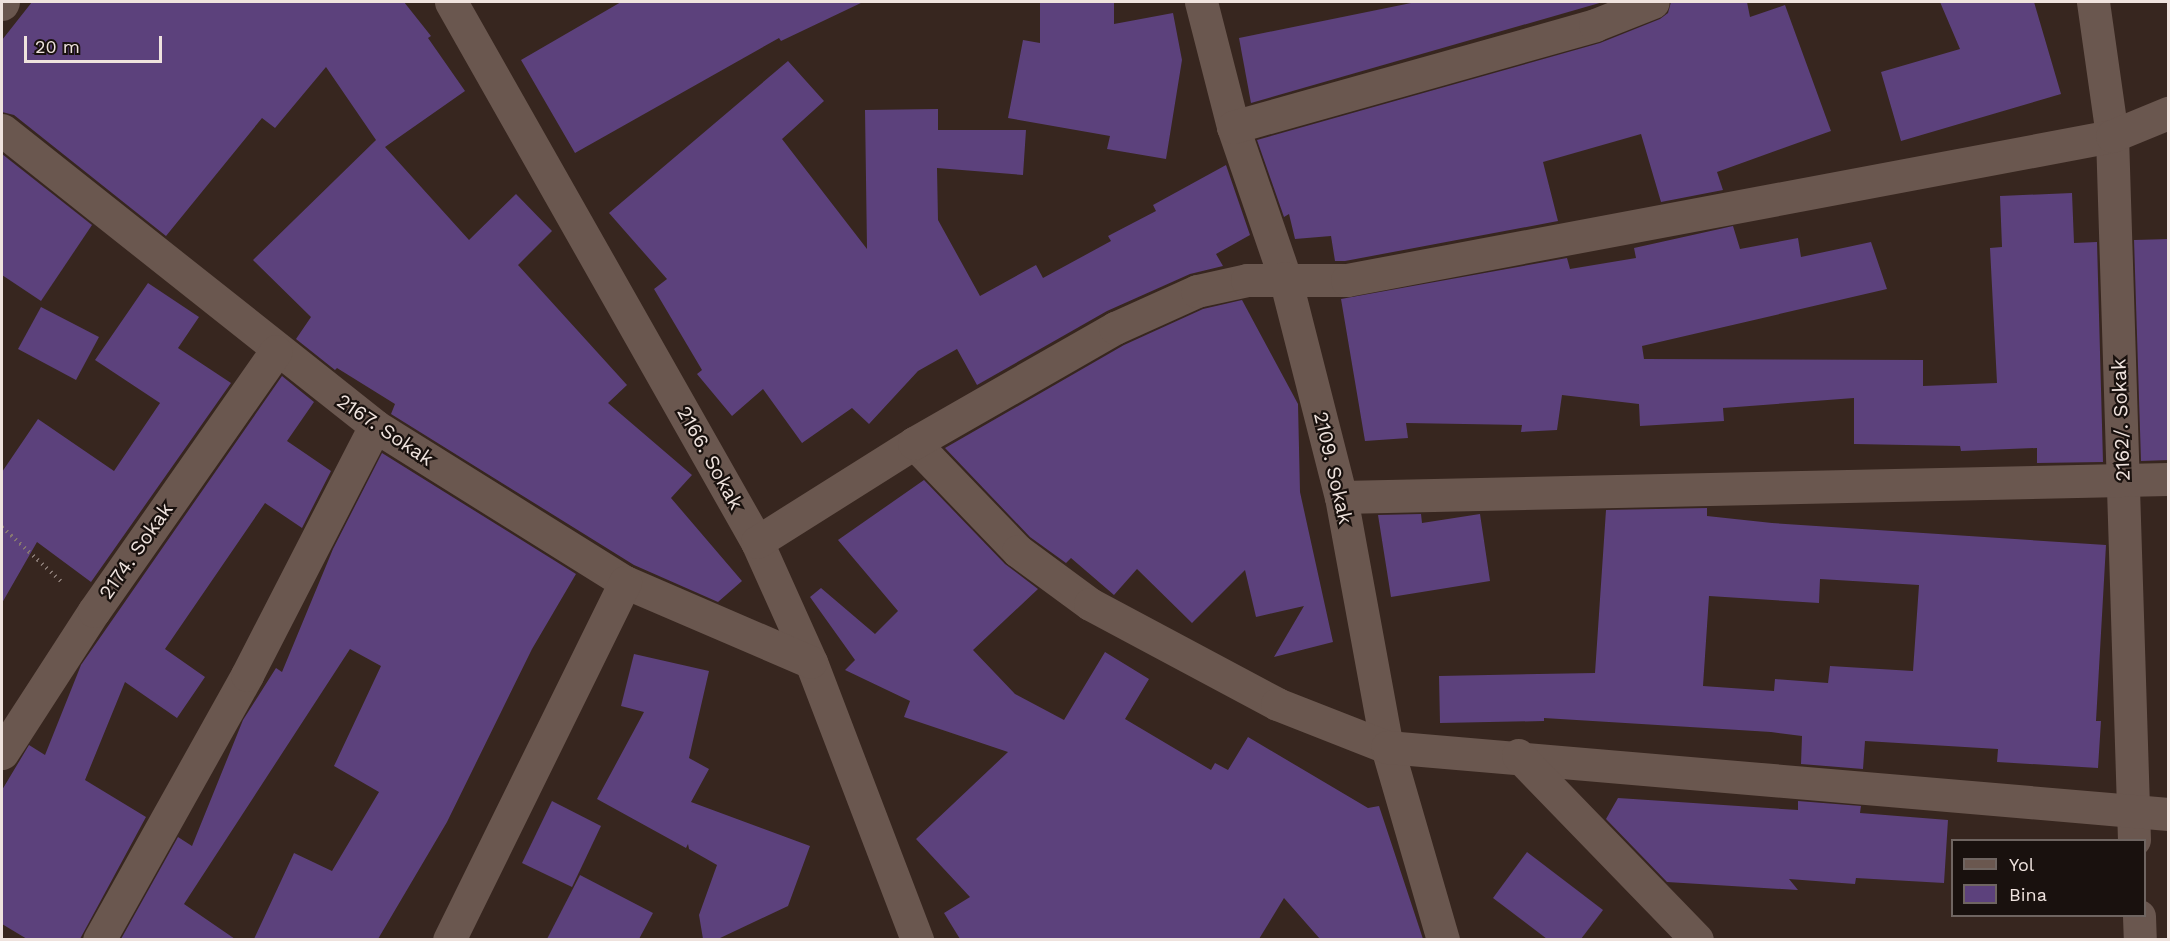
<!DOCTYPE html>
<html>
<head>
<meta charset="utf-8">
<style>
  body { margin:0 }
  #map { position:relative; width:2170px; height:941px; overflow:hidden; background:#37261f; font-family:"Work Sans",sans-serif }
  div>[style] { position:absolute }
  .building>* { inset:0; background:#5c417c }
  .path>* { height:4px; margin-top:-2px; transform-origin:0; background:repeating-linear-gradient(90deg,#867771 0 1.5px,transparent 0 6px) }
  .minor>* { height:33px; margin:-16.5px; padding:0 16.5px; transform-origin:16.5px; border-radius:16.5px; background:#6a574f }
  span { translate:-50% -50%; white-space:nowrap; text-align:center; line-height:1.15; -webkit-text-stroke:4.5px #19110e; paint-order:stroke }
  .street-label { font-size:20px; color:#efe3de }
  .frame { position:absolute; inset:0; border:3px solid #efe3de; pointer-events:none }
  .legend { position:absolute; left:1951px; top:839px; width:195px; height:78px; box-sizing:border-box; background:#19110e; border:2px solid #6f6561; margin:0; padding:8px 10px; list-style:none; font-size:18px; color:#efe3de }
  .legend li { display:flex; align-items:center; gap:12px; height:30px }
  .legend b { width:30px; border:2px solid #6f6561 }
  .scale { position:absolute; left:24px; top:36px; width:138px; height:27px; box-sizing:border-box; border:3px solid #efe3de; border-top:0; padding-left:8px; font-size:18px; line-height:21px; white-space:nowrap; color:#efe3de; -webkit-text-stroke:4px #19110e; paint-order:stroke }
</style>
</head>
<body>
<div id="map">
  <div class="building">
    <div style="clip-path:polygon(32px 2px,404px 2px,431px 36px,428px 38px,465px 91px,385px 147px,469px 240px,516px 194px,552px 231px,518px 265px,627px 385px,608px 403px,692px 475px,671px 498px,742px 581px,718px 602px,634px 565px,391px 414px,395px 404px,337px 368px,335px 370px,296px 339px,311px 317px,253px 260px,376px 140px,326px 67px,275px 128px,262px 118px,166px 236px,14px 115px,2px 112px,2px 40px)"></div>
    <div style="clip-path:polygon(621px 2px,863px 2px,781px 41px,779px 38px,575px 153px,521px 60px)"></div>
    <div style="clip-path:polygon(1040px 2px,1114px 2px,1114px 24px,1173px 13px,1182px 60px,1166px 159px,1107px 149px,1110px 136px,1008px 118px,1023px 40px,1040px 43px)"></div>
    <div style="clip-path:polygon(1416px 2px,1603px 2px,1251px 103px,1239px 38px)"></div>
    <div style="clip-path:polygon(1671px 2px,1747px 2px,1750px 17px,1785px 5px,1831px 131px,1717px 172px,1723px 190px,1661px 202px,1641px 134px,1543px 162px,1558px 221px,1345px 261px,1335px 261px,1331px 236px,1295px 239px,1289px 214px,1284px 217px,1257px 140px,1600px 43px,1660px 19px,1668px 13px)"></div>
    <div style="clip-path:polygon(1940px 2px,2034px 2px,2061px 94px,1901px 141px,1881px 72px,1960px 49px)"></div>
    <div style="clip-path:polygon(788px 61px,824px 101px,782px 139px,867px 249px,865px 110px,938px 109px,938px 130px,1026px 130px,1023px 175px,937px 168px,938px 220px,980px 296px,1036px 265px,1043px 278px,1111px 241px,1108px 236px,1156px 211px,1153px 205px,1226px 165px,1250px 235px,1216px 254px,1223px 266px,1190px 274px,1107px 311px,977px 385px,957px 349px,918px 371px,869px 424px,852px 408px,802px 443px,763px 389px,732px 416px,697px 374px,702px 370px,654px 289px,667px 279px,609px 213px)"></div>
    <div style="clip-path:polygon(2px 154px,92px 225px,41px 301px,2px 275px)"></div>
    <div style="clip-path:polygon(2072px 193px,2074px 243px,2097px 242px,2103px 462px,2037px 463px,2037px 448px,1961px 451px,1960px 446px,1854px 444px,1854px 398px,1723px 408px,1724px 421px,1640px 426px,1639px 404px,1562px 395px,1557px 430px,1521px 432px,1522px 425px,1406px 423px,1408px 438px,1365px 441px,1341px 299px,1567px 258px,1570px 269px,1636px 258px,1634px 248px,1733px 226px,1740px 249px,1798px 238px,1801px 257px,1871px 242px,1887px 289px,1642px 346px,1644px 359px,1923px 360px,1923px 386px,1997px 383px,1990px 248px,2002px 247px,2000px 196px)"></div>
    <div style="clip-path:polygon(2169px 239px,2169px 460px,2141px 461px,2134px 240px)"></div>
    <div style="clip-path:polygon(148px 283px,199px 317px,178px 348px,231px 383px,91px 582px,37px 542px,2px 603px,2px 472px,38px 419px,114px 471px,160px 403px,95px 360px)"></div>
    <div style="clip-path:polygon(1242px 300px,1298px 404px,1300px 492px,1333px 642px,1274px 657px,1304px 606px,1256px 617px,1245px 570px,1192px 623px,1137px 569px,1114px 595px,1071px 558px,1066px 563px,1030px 537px,945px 448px,1124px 345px,1203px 309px)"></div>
    <div style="clip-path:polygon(41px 307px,99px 337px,76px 380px,18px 349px)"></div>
    <div style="clip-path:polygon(282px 376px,314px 402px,287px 441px,331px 471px,302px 528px,265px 503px,165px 649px,205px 677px,177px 718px,125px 682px,85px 780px,146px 817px,80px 939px,27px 939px,2px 924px,2px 790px,29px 745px,45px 755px,81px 665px)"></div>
    <div style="clip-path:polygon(382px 453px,576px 574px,532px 649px,447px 822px,378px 939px,254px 939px,294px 853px,332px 871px,379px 792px,334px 766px,381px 666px,350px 649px,184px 904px,235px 939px,121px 939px,178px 837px,192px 846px,243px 720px,276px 668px,282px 672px,333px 549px)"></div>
    <div style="clip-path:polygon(924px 480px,1005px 564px,1038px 589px,973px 650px,1015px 694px,1064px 720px,1105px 652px,1149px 679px,1125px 719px,1211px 770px,1215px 763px,1228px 770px,1248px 737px,1368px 808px,1379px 806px,1423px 939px,1320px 939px,1284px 898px,1259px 939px,960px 939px,944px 913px,970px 897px,916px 839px,1008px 752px,904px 717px,910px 701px,845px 670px,855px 660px,810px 597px,821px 588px,875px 634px,898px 611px,838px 540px)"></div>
    <div style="clip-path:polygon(evenodd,1707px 508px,1707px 516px,1772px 523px,2106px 545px,2096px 721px,2101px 721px,2098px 768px,1997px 762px,1998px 749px,1865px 741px,1863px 769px,1801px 764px,1802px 736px,1771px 732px,1544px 718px,1544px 721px,1440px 723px,1439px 676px,1595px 673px,1606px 510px,1707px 508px,1820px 579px,1919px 585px,1913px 671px,1830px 666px,1828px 683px,1775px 679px,1774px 691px,1703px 686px,1709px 596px,1819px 603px,1820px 579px)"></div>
    <div style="clip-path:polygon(1421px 514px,1422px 523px,1480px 514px,1490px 581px,1391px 597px,1378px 515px)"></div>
    <div style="clip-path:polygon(634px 654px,709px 671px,689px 758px,709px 769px,691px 802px,810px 846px,788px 906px,718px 939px,703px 939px,699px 915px,717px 865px,689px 849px,688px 844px,686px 848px,597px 799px,644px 712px,621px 706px)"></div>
    <div style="clip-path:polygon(1618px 798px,1798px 810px,1798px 801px,1861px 806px,1860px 813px,1948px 820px,1944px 883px,1856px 878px,1855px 884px,1789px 879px,1798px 890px,1667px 882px,1606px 819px)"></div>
    <div style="clip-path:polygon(552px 801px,601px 826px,572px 887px,522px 863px)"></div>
    <div style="clip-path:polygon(1527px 852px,1603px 910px,1581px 939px,1547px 939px,1493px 898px)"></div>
    <div style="clip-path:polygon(580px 875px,653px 913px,639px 939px,547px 939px)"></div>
  </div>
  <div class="path">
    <div style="left:2px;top:527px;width:83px;rotate:42.6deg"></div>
  </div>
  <div class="minor">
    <div style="left:451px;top:2px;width:621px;rotate:60.46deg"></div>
    <div style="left:757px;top:542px;width:132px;rotate:65.8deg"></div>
    <div style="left:811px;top:662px;width:298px;rotate:69.1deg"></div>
    <div style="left:1201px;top:2px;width:129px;rotate:75.6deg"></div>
    <div style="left:1233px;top:127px;width:160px;rotate:71deg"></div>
    <div style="left:1285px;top:278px;width:226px;rotate:75.7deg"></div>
    <div style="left:1341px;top:497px;width:254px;rotate:79.6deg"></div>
    <div style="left:1387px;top:747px;width:201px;rotate:73.8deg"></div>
    <div style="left:2093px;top:2px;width:135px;rotate:81.9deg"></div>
    <div style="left:2112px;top:136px;width:704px;rotate:88.21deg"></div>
    <div style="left:2px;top:4px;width:2px;rotate:-63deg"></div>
    <div style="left:1233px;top:127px;width:376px;rotate:-15.7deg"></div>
    <div style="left:1595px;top:25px;width:62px;rotate:-21.6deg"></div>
    <div style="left:2px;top:130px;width:476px;rotate:38.4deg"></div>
    <div style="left:375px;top:426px;width:295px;rotate:32deg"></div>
    <div style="left:625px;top:582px;width:202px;rotate:23.3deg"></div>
    <div style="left:914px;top:443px;width:150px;rotate:46.1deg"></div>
    <div style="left:1018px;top:551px;width:89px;rotate:36.4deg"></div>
    <div style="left:1090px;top:604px;width:212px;rotate:28.1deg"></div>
    <div style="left:1277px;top:704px;width:118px;rotate:21.4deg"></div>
    <div style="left:1387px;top:747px;width:784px;rotate:4.9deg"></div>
    <div style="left:1341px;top:497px;width:827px;rotate:-1.25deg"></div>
    <div style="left:757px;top:542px;width:186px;rotate:-32.2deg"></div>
    <div style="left:914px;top:443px;width:232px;rotate:-29.8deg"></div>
    <div style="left:1115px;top:328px;width:90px;rotate:-24.3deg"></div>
    <div style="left:1197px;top:291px;width:51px;rotate:-12.4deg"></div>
    <div style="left:1247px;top:280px;width:100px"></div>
    <div style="left:1347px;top:280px;width:778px;rotate:-10.66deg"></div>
    <div style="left:2112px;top:136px;width:61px;rotate:-22.3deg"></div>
    <div style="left:2px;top:753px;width:169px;rotate:-57.1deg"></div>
    <div style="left:94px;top:611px;width:317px;rotate:-55deg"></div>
    <div style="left:1518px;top:755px;width:257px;rotate:45.9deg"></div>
    <div style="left:2139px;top:916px;width:24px;rotate:88deg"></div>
    <div style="left:99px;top:940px;width:304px;rotate:-60.8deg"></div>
    <div style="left:247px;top:675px;width:280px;rotate:-62.8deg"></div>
    <div style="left:449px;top:940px;width:399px;rotate:-63.8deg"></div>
  </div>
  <div class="street-label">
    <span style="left:2121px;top:420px;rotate:-92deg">2162/. Sokak</span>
    <span style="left:385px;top:430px;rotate:34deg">2167. Sokak</span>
    <span style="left:710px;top:458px;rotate:61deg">2166. Sokak</span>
    <span style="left:1333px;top:468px;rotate:77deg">2109. Sokak</span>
    <span style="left:136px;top:551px;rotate:-55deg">2174. Sokak</span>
  </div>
  <div class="frame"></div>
  <ul class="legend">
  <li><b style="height:8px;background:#6a574f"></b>Yol</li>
  <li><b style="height:16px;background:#5c417c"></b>Bina</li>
  </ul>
  <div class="scale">20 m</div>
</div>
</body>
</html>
